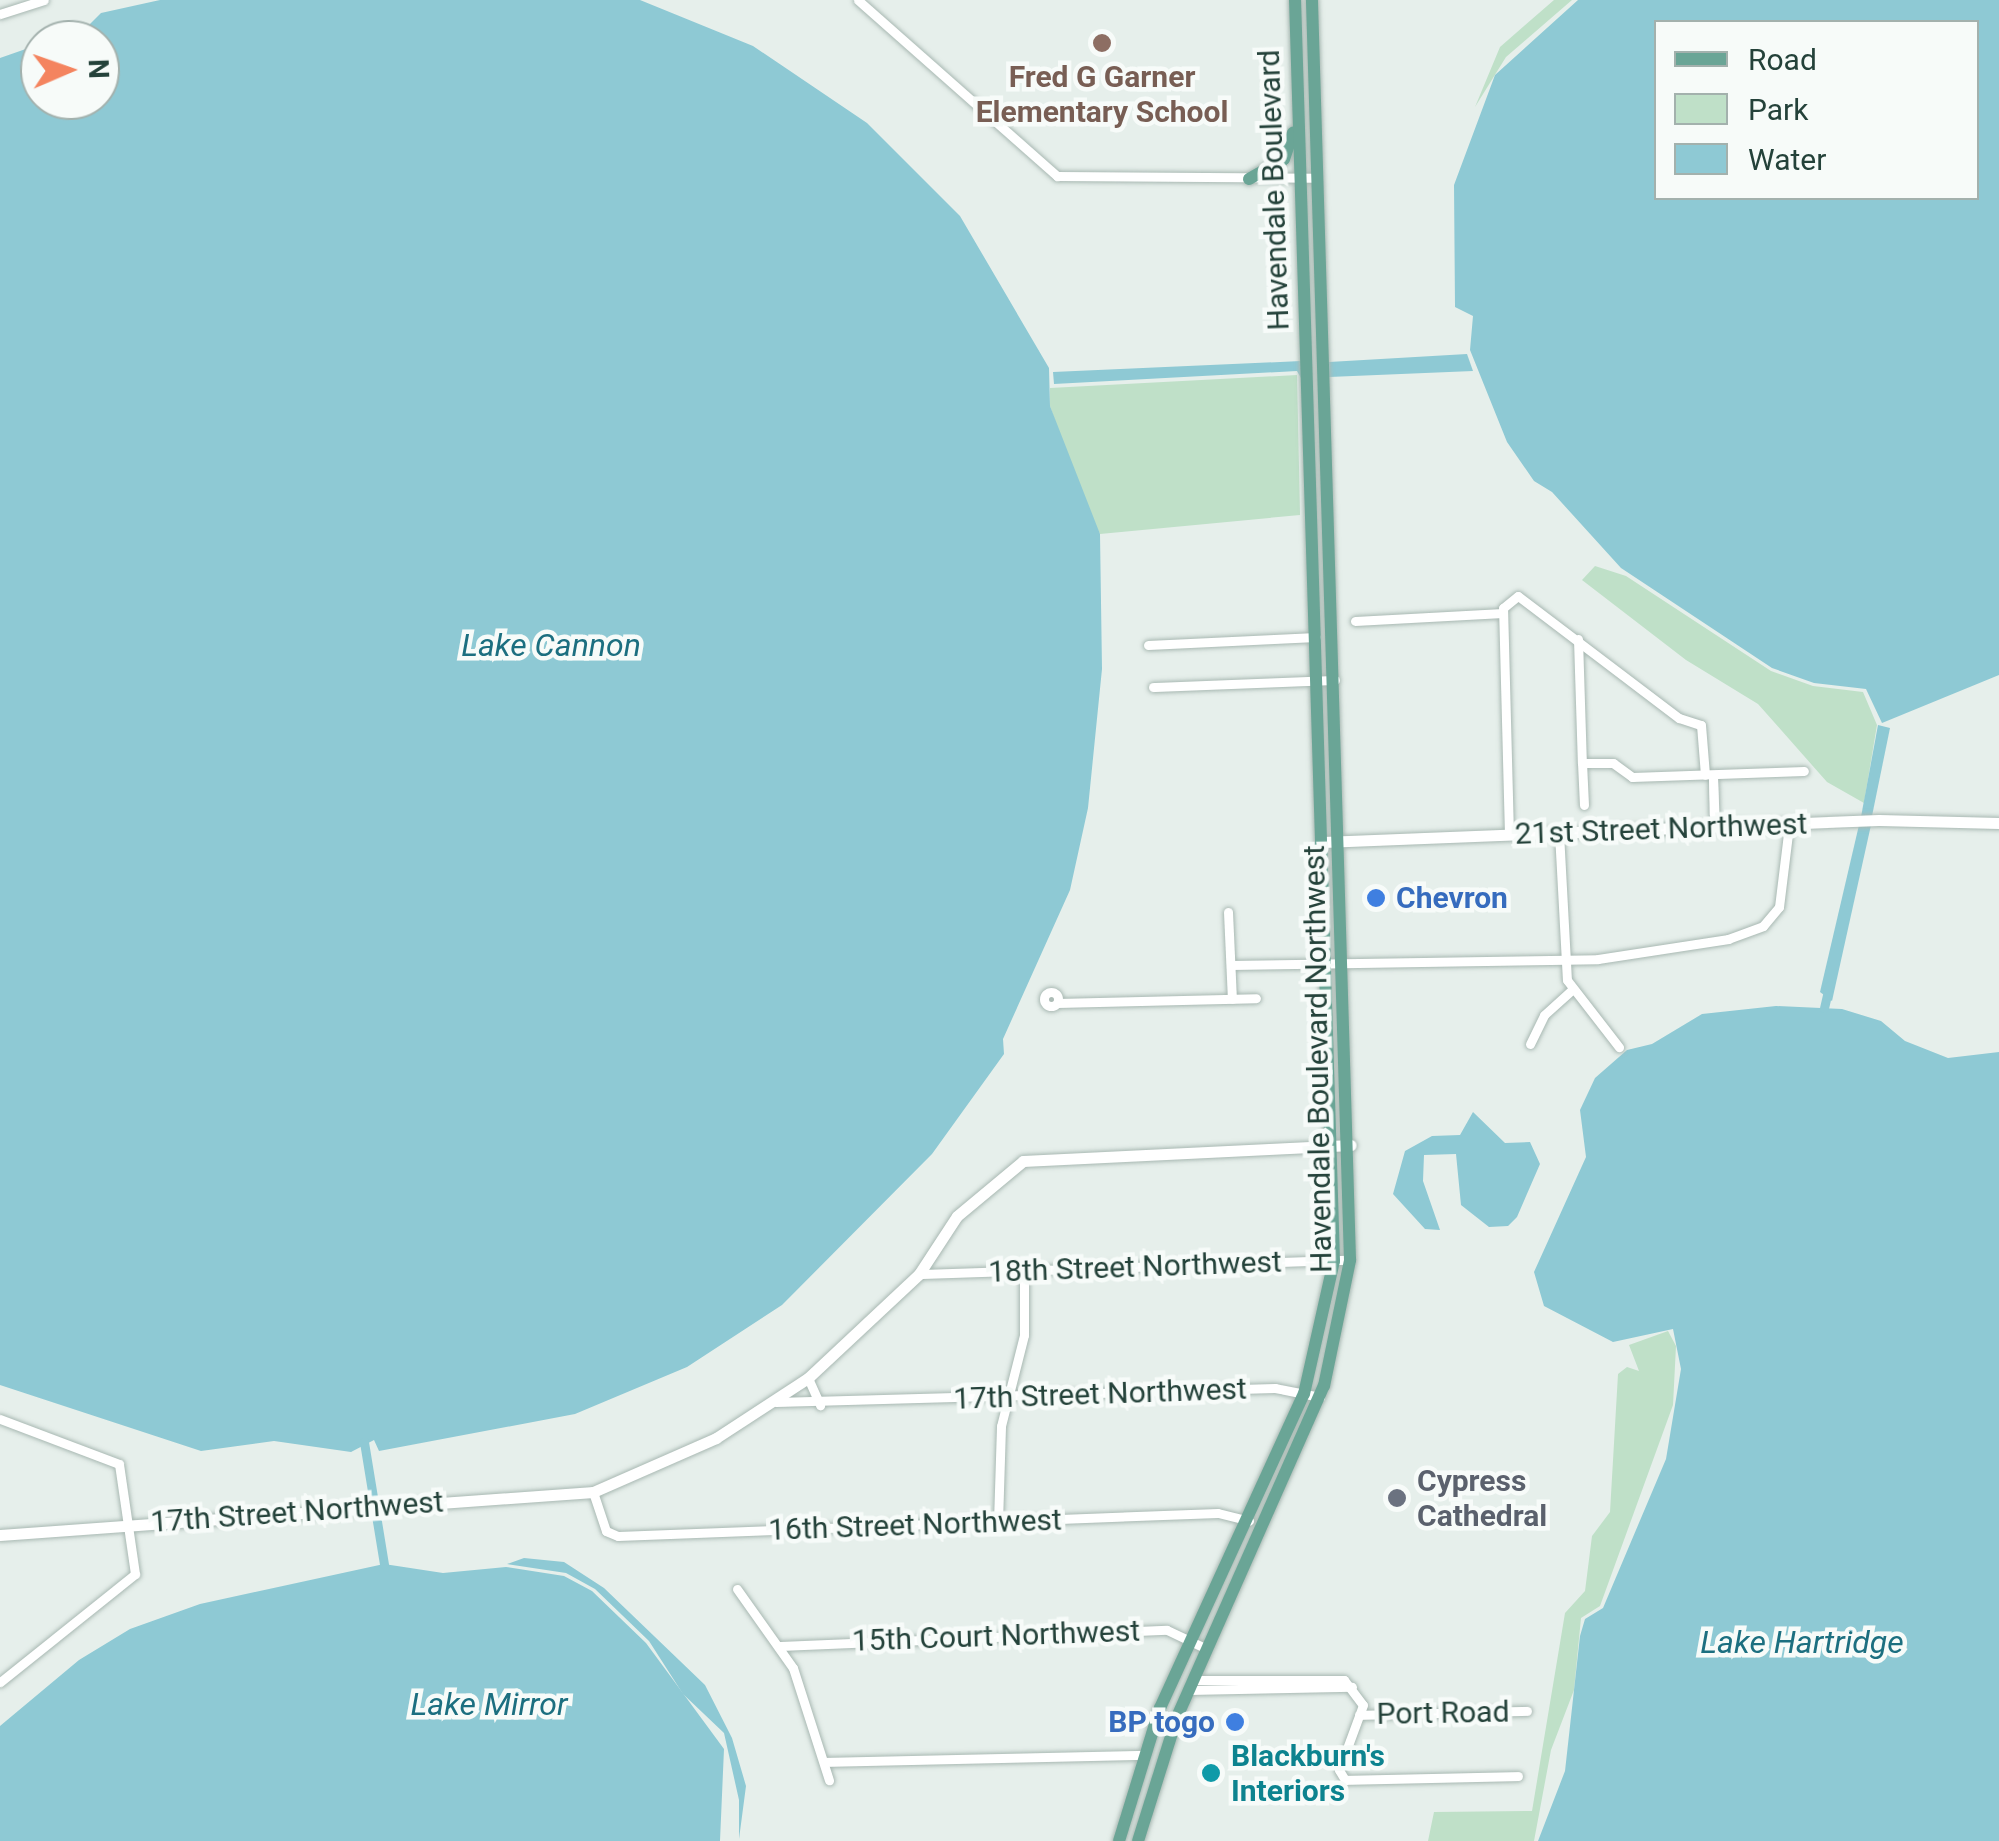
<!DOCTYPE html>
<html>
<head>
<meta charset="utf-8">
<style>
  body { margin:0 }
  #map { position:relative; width:1999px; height:1841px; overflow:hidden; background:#e6efeb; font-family:Roboto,sans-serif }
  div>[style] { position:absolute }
  .green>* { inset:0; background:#bfe0c8 }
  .water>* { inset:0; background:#8ec9d4 }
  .canal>* { height:9px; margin:-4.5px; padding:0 4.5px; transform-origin:4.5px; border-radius:4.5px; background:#8ec9d4 }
  .roads { filter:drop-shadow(0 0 2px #a8b8b2) drop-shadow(0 0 2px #a8b8b2) }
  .street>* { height:9px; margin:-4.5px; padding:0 4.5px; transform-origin:4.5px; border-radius:4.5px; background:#fff }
  .street>.ring { margin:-4.5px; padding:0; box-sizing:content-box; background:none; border:9px solid #fff; border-radius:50% }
  .secondary>* { height:11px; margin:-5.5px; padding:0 5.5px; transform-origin:5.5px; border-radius:5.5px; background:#fff }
  .primary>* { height:12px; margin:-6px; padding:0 6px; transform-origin:6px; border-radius:6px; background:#6aa596 }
  .dots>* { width:28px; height:28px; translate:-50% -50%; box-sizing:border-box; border:5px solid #f7fbf9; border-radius:50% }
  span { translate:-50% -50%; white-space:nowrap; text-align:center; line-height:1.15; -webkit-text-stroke:9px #f7fbf9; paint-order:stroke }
  .education-label { font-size:30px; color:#785e54; font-weight:700 }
  .street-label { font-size:30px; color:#24423a }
  .shop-label { font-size:30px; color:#366cbe; font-weight:700 }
  .left { translate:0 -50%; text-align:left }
  .right { translate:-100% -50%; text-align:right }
  .worship-label { font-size:30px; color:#5b616d; font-weight:700 }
  .culture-label { font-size:30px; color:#0d838f; font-weight:700 }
  .water-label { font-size:32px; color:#1c6f80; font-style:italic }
  .legend { position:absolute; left:1654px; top:20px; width:325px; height:180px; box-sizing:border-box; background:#f7fbf9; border:2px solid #a3b1ad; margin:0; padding:12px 18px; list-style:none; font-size:30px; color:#24423a }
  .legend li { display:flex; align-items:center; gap:20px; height:50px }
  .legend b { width:50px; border:2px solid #a3b1ad }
  .north { position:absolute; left:20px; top:20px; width:100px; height:100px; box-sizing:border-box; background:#f7fbf9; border:2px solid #a3b1ad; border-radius:50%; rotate:88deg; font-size:28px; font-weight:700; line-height:40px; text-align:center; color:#24423a }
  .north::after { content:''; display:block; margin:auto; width:35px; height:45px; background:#f4845f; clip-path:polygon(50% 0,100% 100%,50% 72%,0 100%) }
</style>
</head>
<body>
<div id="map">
  <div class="green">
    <div style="clip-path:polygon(1554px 0,1572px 0,1506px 57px,1475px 107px,1500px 47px)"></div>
    <div style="clip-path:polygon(1297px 375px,1300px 515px,1100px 534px,1084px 505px,1050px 406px,1050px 388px)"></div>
    <div style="clip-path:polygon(1595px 566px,1626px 576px,1771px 671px,1813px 686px,1863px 692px,1877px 725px,1864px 803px,1827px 782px,1758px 704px,1686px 660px,1582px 580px)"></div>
    <div style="clip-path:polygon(1668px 1331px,1676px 1346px,1673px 1405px,1600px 1606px,1581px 1618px,1574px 1690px,1551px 1750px,1534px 1841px,1428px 1841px,1434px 1812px,1532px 1811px,1565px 1613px,1585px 1591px,1592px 1536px,1610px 1512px,1618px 1374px,1627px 1367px,1639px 1371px,1629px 1345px)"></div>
  </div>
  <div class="water">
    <div style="clip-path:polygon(160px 0,640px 0,753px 46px,867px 123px,960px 216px,1049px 368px,1050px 406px,1100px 534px,1102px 669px,1088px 808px,1070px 890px,1003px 1039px,1004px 1054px,932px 1154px,782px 1305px,687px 1367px,575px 1414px,379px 1451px,374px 1440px,351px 1452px,274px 1441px,201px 1451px,0 1385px,0 58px,40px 44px,40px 100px,100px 100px,100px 40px,51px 40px,85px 29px,101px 13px)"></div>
    <div style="clip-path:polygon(evenodd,1578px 0,1999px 0,1999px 675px,1882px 723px,1866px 689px,1814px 683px,1772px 668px,1621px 568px,1552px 492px,1534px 481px,1507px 442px,1470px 350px,1473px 316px,1455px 307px,1454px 185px,1495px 75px,1578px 0,1656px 22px,1976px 22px,1976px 198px,1656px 198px,1656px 22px)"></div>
    <div style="clip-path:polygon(1467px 354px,1473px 371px,1329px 377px,1329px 362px)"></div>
    <div style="clip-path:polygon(1301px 361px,1301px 378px,1297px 371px,1054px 384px,1053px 372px)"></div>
    <div style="clip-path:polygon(1878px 725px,1890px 728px,1872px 816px,1861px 817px)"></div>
    <div style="clip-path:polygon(1859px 825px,1871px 825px,1832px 1001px,1820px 992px)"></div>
    <div style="clip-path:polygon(1776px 1006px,1842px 1009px,1881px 1021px,1905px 1041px,1948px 1058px,1999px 1052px,1999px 1841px,1538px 1841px,1565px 1771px,1580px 1636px,1585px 1619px,1603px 1608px,1666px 1459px,1681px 1369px,1673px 1329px,1613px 1342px,1544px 1306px,1534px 1272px,1586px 1157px,1580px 1110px,1595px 1078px,1627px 1050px,1652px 1044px,1702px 1014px)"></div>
    <div style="clip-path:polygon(1473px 1112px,1505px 1143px,1530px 1142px,1540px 1164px,1517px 1217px,1508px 1226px,1489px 1227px,1461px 1205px,1456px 1154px,1424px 1155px,1423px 1181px,1440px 1230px,1425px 1229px,1393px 1194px,1405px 1151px,1432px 1136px,1460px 1135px)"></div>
    <div style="clip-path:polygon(524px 1558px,564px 1562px,604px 1588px,705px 1685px,732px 1738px,746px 1786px,739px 1839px,739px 1800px,724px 1733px,683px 1694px,649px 1641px,595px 1589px,566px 1573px,507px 1564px)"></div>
    <div style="clip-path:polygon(384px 1564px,443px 1573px,506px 1567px,564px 1576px,592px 1591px,646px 1643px,724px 1749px,720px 1841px,0 1841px,0 1726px,79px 1660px,130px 1629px,200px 1604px)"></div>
  </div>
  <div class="canal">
    <div style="left:1824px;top:1008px;width:23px;rotate:-77deg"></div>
    <div style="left:364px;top:1442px;width:124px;rotate:80.7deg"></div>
  </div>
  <div class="roads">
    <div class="street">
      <div style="left:858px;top:0;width:266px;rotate:41.5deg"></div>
      <div style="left:1057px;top:176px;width:259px;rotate:0.4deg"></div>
      <div style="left:0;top:14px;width:46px;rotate:-17.7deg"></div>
      <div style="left:1355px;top:621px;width:148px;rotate:-3.1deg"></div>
      <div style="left:1578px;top:639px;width:124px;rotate:88.2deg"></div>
      <div style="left:1148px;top:645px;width:168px;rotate:-2.7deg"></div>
      <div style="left:1153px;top:687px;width:182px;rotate:-2.2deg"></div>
      <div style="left:1713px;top:775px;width:39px;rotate:89deg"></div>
      <div style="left:1713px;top:778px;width:49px;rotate:87.7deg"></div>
      <div style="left:1584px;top:805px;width:42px;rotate:-92.7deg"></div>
      <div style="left:1582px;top:763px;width:31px"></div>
      <div style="left:1613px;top:763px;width:24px;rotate:36deg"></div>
      <div style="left:1632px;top:777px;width:172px;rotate:-2deg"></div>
      <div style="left:1559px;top:833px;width:147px;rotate:86.9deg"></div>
      <div style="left:1567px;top:980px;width:85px;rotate:52.2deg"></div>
      <div style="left:1509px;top:835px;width:227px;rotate:-91.5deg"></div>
      <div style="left:1503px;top:608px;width:19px;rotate:-39deg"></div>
      <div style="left:1518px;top:596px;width:202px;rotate:37.2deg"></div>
      <div style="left:1679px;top:718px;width:23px;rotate:18deg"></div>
      <div style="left:1701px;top:725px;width:50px;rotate:85.4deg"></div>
      <div style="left:1228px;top:912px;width:87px;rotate:87.4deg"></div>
      <div style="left:1231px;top:965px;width:367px;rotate:-0.9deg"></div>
      <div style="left:1598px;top:959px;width:132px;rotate:-8.7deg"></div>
      <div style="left:1728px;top:939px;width:37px;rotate:-20deg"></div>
      <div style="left:1763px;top:926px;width:25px;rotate:-50deg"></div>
      <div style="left:1779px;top:907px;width:83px;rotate:-83deg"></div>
      <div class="ring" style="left:1044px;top:992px;width:5px;height:5px"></div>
      <div style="left:1057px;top:1003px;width:199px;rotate:-1.4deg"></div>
      <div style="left:1530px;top:1044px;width:32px;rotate:-64deg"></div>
      <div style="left:1544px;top:1015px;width:39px;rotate:-42deg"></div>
      <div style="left:919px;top:1274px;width:431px;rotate:-1.9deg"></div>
      <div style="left:808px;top:1378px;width:30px;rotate:66deg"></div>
      <div style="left:776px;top:1402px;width:499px;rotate:-1.6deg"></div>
      <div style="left:1275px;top:1388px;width:46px;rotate:11.3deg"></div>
      <div style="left:0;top:1419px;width:127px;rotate:20.7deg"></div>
      <div style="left:119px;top:1464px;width:111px;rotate:81.7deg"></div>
      <div style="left:135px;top:1574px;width:173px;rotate:141.3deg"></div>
      <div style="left:593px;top:1492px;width:41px;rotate:71.6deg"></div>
      <div style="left:606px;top:1531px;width:13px;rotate:23deg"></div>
      <div style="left:618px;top:1536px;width:600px;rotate:-2.2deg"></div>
      <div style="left:1218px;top:1513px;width:32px;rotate:14deg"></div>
      <div style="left:998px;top:1522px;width:96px;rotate:-88.2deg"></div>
      <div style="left:1001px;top:1426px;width:94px;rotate:-75.8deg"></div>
      <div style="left:1024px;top:1335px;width:62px;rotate:-90deg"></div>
      <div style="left:737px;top:1589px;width:97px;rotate:54.7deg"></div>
      <div style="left:793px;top:1668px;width:118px;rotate:72.2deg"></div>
      <div style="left:780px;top:1646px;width:387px;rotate:-2.4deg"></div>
      <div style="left:1167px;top:1630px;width:44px;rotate:25.4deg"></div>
      <div style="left:1193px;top:1680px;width:151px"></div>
      <div style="left:1344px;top:1680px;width:31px;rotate:53deg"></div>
      <div style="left:1363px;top:1705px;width:69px;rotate:110.3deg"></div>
      <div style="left:1339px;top:1770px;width:12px;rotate:59deg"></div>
      <div style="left:1345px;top:1780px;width:173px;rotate:-1.3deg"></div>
      <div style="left:1189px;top:1690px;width:163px;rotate:-1.1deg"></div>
      <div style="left:1359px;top:1715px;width:168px;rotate:-1.4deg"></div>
      <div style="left:826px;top:1762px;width:317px;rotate:-1.3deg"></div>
    </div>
    <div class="secondary">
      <div style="left:1323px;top:842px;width:556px;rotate:-2.27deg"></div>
      <div style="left:1879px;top:820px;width:120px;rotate:1.4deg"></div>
      <div style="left:0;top:1535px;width:595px;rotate:-4.15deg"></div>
      <div style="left:593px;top:1492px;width:134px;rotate:-23.7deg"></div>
      <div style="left:716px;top:1438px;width:110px;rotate:-33.1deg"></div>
      <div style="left:808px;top:1378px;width:152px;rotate:-43.1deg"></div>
      <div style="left:919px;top:1274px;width:69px;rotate:-56.8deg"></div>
      <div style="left:957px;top:1216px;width:86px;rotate:-39.8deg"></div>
      <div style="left:1023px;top:1161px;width:328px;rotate:-2.8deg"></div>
    </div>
    <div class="primary">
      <div style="left:1249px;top:179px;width:40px;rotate:-29.7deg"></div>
      <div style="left:1284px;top:159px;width:28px;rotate:-71deg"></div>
      <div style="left:1119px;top:1841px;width:139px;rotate:-72.9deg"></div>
      <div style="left:1160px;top:1708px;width:345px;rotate:-65.4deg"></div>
      <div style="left:1304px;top:1394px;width:136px;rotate:-77.3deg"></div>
      <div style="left:1334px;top:1261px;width:1262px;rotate:-91.77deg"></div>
      <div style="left:1138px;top:1841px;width:130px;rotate:-72.5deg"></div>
      <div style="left:1177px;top:1717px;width:362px;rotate:-66.1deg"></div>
      <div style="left:1324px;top:1386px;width:129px;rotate:-78.3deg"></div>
      <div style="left:1350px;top:1260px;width:1261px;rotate:-91.73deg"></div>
    </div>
  </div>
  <div class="dots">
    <div style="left:1102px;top:43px;background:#8d6e63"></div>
    <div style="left:1376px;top:898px;background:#3f7fe0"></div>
    <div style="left:1397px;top:1498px;background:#6b7280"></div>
    <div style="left:1235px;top:1722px;background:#3f7fe0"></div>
    <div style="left:1211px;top:1773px;background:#0f9aa8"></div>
  </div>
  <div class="education-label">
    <span style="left:1102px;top:94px">Fred G Garner<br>Elementary School</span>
  </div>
  <div class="street-label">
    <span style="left:1274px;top:190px;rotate:-92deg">Havendale Boulevard</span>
    <span style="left:1661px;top:829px;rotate:-2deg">21st Street Northwest</span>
    <span style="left:1318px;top:1059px;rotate:-91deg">Havendale Boulevard Northwest</span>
    <span style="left:1135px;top:1267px;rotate:-2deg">18th Street Northwest</span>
    <span style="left:1100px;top:1394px;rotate:-2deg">17th Street Northwest</span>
    <span style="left:297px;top:1512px;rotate:-4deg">17th Street Northwest</span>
    <span style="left:915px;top:1525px;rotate:-2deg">16th Street Northwest</span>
    <span style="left:996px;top:1636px;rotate:-2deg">15th Court Northwest</span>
    <span style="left:1443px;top:1713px;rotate:-1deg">Port Road</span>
  </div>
  <div class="shop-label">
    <span class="left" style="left:1396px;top:898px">Chevron</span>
    <span class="right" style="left:1215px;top:1722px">BP togo</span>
  </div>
  <div class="worship-label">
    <span class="left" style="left:1417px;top:1498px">Cypress<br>Cathedral</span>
  </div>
  <div class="culture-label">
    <span class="left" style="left:1231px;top:1773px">Blackburn's<br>Interiors</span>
  </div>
  <div class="water-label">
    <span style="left:551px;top:645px">Lake Cannon</span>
    <span style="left:1802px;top:1642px">Lake Hartridge</span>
    <span style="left:489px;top:1704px">Lake Mirror</span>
  </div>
  <ul class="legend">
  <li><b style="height:12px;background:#6aa596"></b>Road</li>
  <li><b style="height:28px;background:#bfe0c8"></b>Park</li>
  <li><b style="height:28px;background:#8ec9d4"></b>Water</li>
  </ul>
  <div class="north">N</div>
</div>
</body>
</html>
